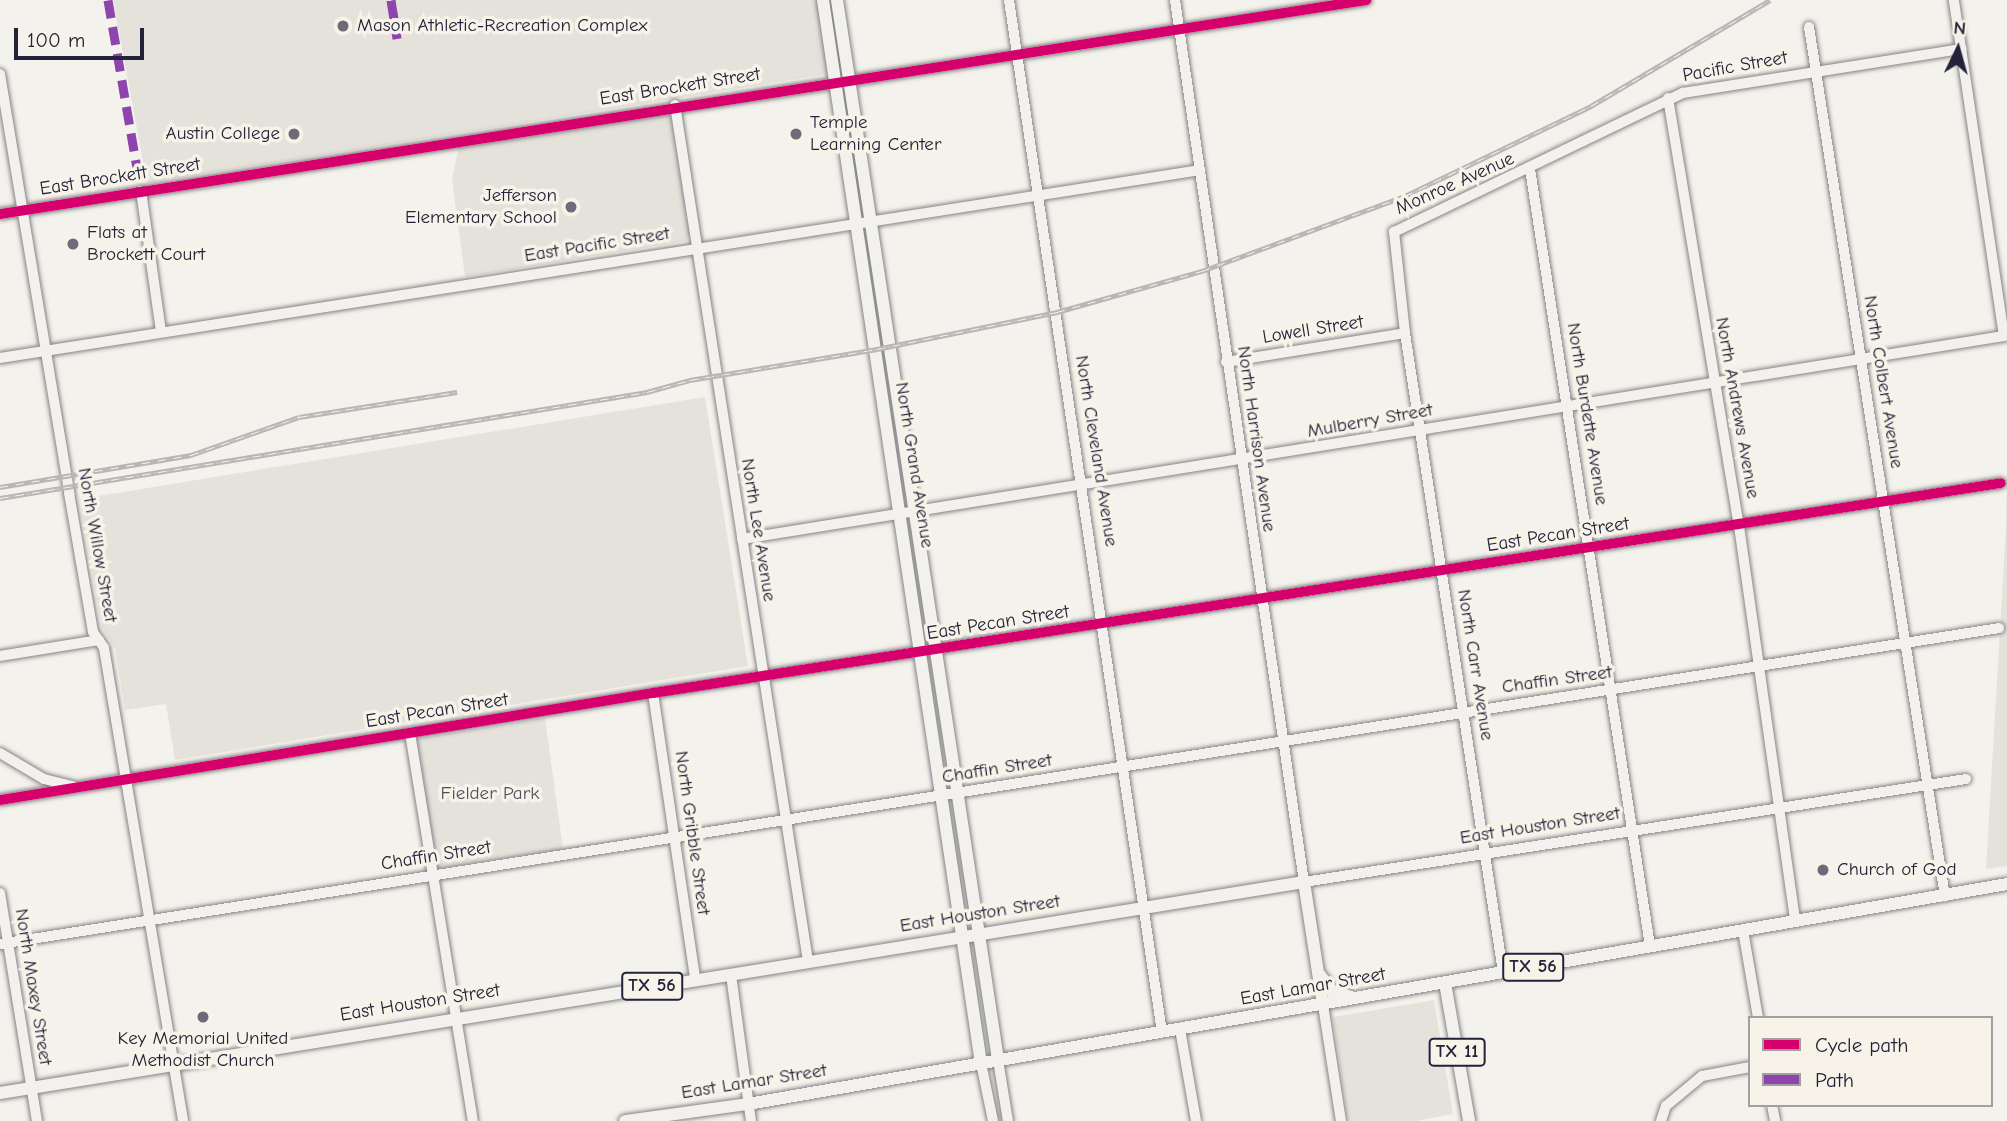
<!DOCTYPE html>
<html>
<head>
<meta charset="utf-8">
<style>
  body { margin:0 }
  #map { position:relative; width:2007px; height:1121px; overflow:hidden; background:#f4f2ec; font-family:"Comic Neue",sans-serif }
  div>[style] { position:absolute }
  .built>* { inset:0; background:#e5e2dc }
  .roads { filter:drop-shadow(0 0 2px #858486) drop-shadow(0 0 2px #858486) }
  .minor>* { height:10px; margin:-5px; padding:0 5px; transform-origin:5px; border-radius:5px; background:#f2f1ed }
  .major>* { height:12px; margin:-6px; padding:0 6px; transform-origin:6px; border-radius:6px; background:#f2f1ed }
  .rail>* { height:5px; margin-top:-2.5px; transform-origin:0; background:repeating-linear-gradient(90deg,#f7f3e8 0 8px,#b8b6b6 0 16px); box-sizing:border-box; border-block:2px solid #b8b6b6 }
  .quiet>* { height:9px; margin-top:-4.5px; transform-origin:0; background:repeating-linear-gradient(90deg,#8e44ad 0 18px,transparent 0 27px) }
  .cycleway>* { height:10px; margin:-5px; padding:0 5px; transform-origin:5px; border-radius:5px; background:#d6006c }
  .dots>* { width:19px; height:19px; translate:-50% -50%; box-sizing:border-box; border:4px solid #f7f3e8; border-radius:50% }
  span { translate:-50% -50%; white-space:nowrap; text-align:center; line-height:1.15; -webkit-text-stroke:7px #f7f3e8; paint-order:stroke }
  .shield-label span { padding:2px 5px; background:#f7f3e8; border:2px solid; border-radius:5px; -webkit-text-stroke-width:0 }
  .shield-label { font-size:18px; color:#22223b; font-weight:700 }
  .poi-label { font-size:19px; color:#22223b }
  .left { translate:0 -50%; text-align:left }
  .right { translate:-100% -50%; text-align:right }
  .street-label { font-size:19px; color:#22223b }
  .park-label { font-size:19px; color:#504f60 }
  .legend { position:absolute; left:1748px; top:1016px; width:245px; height:91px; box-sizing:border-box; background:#f7f3e8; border:2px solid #a29fa3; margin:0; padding:9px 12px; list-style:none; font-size:21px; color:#22223b }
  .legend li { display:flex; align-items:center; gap:14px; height:35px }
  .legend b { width:35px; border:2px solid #a29fa3 }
  .north { position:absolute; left:1923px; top:14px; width:70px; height:70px; -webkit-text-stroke:5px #f7f3e8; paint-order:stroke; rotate:5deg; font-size:19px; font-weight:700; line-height:28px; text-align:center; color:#22223b }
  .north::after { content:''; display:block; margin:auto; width:24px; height:32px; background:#22223b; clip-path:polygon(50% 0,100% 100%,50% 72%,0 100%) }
  .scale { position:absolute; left:14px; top:28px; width:130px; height:32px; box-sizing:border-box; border:4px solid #22223b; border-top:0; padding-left:9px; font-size:21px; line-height:24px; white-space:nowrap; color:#22223b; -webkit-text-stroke:5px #f7f3e8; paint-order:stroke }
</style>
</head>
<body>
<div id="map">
  <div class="built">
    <div style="clip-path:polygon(113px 0,817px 0,828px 74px,147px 183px)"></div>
    <div style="clip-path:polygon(670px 111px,690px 234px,686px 241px,465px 277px,452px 179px,459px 146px)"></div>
    <div style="clip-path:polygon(705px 397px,748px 666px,175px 760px,166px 704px,125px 710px,115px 648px,102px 628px,80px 499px)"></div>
    <div style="clip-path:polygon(2007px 472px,2007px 866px,1986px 869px,2006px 526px)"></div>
    <div style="clip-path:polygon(545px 718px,563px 849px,435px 869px,415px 739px)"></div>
    <div style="clip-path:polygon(1434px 1000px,1453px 1114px,1416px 1121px,1348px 1121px,1333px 1017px)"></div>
  </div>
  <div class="roads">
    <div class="minor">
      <div style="left:1009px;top:0;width:1043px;rotate:81.57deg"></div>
      <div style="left:1175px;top:0;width:891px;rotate:81.68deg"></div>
      <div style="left:1304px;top:882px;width:670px;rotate:-8.84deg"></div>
      <div style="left:1809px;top:27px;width:880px;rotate:81.11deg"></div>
      <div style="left:0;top:74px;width:425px;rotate:80.6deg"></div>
      <div style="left:69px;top:493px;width:141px;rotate:80.2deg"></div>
      <div style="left:93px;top:632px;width:19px;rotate:55deg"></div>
      <div style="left:104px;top:648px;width:480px;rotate:80.5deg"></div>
      <div style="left:1668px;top:98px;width:434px;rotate:80.6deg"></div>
      <div style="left:1739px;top:526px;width:399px;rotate:81.9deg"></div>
      <div style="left:675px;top:105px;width:866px;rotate:81.17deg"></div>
      <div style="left:1530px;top:169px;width:786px;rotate:81.22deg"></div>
      <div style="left:141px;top:191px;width:142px;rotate:81.9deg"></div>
      <div style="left:0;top:214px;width:1383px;rotate:-8.9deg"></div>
      <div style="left:0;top:358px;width:1215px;rotate:-8.9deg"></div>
      <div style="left:1226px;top:362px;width:181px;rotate:-9.2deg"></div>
      <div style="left:742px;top:539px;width:1278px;rotate:-9.14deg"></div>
      <div style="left:2004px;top:336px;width:340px;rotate:-98.5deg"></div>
      <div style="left:0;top:656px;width:100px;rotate:-9.2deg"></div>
      <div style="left:653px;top:693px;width:289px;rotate:81.6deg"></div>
      <div style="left:410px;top:733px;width:393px;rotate:80.8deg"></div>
      <div style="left:0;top:753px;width:51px;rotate:30.6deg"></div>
      <div style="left:44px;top:779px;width:30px;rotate:14deg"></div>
      <div style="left:0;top:800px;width:662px;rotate:-9.31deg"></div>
      <div style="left:653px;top:693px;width:1364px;rotate:-8.85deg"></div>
      <div style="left:0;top:893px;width:231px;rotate:80.8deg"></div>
      <div style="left:1743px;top:930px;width:89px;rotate:80.3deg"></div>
      <div style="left:0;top:944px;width:2024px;rotate:-8.98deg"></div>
      <div style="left:1503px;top:972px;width:646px;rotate:-98.72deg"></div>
      <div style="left:1405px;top:333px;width:102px;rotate:-96.2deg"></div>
      <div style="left:1394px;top:232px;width:321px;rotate:-25.7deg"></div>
      <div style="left:1683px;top:93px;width:282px;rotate:-9deg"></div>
      <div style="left:731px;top:975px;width:147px;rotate:82.2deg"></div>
      <div style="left:1323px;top:1005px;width:117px;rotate:81.2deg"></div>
      <div style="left:1180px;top:1029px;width:93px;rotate:80.1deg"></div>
      <div style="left:998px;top:1060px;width:62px;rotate:80.7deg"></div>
      <div style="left:981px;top:1063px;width:59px;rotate:78.3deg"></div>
      <div style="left:1772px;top:1105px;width:16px;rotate:79deg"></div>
      <div style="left:1661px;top:1121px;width:16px;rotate:-72deg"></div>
      <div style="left:1666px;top:1106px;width:47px;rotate:-39.8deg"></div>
      <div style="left:1702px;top:1076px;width:49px;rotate:-10.6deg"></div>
    </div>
    <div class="major">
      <div style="left:823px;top:0;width:1075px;rotate:81.55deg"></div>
      <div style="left:837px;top:0;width:1072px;rotate:81.36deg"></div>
      <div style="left:1320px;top:975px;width:20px;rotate:53deg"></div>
      <div style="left:1332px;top:991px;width:21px;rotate:17deg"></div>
      <div style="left:1445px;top:983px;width:140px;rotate:80.1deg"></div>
      <div style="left:0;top:1093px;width:1321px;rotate:-9.19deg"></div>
      <div style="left:1304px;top:882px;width:124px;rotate:81.2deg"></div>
      <div style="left:625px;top:1121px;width:124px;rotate:-7.9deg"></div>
      <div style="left:748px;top:1104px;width:1278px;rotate:-9.91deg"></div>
    </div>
  </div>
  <div class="rail">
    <div style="left:0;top:487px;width:194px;rotate:-9.5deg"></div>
    <div style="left:191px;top:455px;width:114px;rotate:-19.4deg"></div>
    <div style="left:299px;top:417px;width:160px;rotate:-9deg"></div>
    <div style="left:0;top:498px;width:656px;rotate:-9.3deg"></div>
    <div style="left:647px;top:392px;width:45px;rotate:-15.6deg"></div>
    <div style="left:690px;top:380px;width:190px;rotate:-9.4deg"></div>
    <div style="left:877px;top:349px;width:184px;rotate:-11.6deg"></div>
    <div style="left:1057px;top:312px;width:151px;rotate:-15.8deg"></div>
    <div style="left:1202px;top:271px;width:216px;rotate:-20.3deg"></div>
    <div style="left:1405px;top:196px;width:207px;rotate:-25.8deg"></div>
    <div style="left:1591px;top:106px;width:208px;rotate:-30.6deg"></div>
  </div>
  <div class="quiet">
    <div style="left:108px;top:0;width:194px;rotate:80.2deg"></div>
    <div style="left:391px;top:0;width:39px;rotate:81deg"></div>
  </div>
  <div class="cycleway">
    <div style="left:0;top:214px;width:1383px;rotate:-8.9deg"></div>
    <div style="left:0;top:800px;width:662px;rotate:-9.31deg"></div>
    <div style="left:653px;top:693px;width:1364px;rotate:-8.85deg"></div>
  </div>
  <div class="dots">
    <div style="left:343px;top:26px;background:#6c6b79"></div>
    <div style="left:294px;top:134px;background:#6c6b79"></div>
    <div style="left:796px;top:134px;background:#6c6b79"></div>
    <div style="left:571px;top:207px;background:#6c6b79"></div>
    <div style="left:73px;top:244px;background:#6c6b79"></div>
    <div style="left:1823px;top:870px;background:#6c6b79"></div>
    <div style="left:203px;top:1017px;background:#6c6b79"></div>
  </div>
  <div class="shield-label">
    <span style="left:1533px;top:967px">TX 56</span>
    <span style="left:652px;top:986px">TX 56</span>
    <span style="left:1457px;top:1052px">TX 11</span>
  </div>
  <div class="poi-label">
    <span class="left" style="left:357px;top:26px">Mason Athletic-Recreation Complex</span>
    <span class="left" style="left:810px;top:134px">Temple<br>Learning Center</span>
    <span class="right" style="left:280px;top:134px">Austin College</span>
    <span class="right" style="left:557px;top:207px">Jefferson<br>Elementary School</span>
    <span class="left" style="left:87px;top:244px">Flats at<br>Brockett Court</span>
    <span class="left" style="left:1837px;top:870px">Church of God</span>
    <span style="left:203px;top:1050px">Key Memorial United<br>Methodist Church</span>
  </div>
  <div class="street-label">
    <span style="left:1735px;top:67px;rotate:-10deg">Pacific Street</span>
    <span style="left:680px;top:87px;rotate:-9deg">East Brockett Street</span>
    <span style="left:120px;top:177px;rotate:-9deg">East Brockett Street</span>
    <span style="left:1455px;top:184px;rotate:-24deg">Monroe Avenue</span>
    <span style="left:597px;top:245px;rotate:-9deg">East Pacific Street</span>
    <span style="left:1313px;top:330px;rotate:-9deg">Lowell Street</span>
    <span style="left:1883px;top:382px;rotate:81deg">North Colbert Avenue</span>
    <span style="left:1737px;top:408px;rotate:80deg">North Andrews Avenue</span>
    <span style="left:1587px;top:414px;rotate:81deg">North Burdette Avenue</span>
    <span style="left:1370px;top:421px;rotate:-10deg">Mulberry Street</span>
    <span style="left:1256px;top:439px;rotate:82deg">North Harrison Avenue</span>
    <span style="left:1096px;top:451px;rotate:81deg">North Cleveland Avenue</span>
    <span style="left:914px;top:465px;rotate:81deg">North Grand Avenue</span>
    <span style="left:758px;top:530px;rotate:81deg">North Lee Avenue</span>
    <span style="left:1558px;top:535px;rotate:-9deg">East Pecan Street</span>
    <span style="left:97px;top:545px;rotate:80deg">North Willow Street</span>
    <span style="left:998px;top:623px;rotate:-9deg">East Pecan Street</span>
    <span style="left:1475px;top:665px;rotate:81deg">North Carr Avenue</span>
    <span style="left:1557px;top:680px;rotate:-8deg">Chaffin Street</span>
    <span style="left:437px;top:711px;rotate:-9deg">East Pecan Street</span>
    <span style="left:997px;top:769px;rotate:-9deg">Chaffin Street</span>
    <span style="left:1540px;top:826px;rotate:-9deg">East Houston Street</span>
    <span style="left:692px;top:833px;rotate:82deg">North Gribble Street</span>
    <span style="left:436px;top:856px;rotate:-9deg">Chaffin Street</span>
    <span style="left:980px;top:914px;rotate:-9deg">East Houston Street</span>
    <span style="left:33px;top:987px;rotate:81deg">North Maxey Street</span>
    <span style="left:1313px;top:987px;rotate:-10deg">East Lamar Street</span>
    <span style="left:420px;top:1003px;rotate:-9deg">East Houston Street</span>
    <span style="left:754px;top:1082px;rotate:-9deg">East Lamar Street</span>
  </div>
  <div class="park-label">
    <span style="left:490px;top:794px">Fielder Park</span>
  </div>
  <ul class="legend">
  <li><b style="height:9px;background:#d6006c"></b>Cycle path</li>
  <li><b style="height:9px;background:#8e44ad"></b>Path</li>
  </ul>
  <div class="north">N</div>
  <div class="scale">100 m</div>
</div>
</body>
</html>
